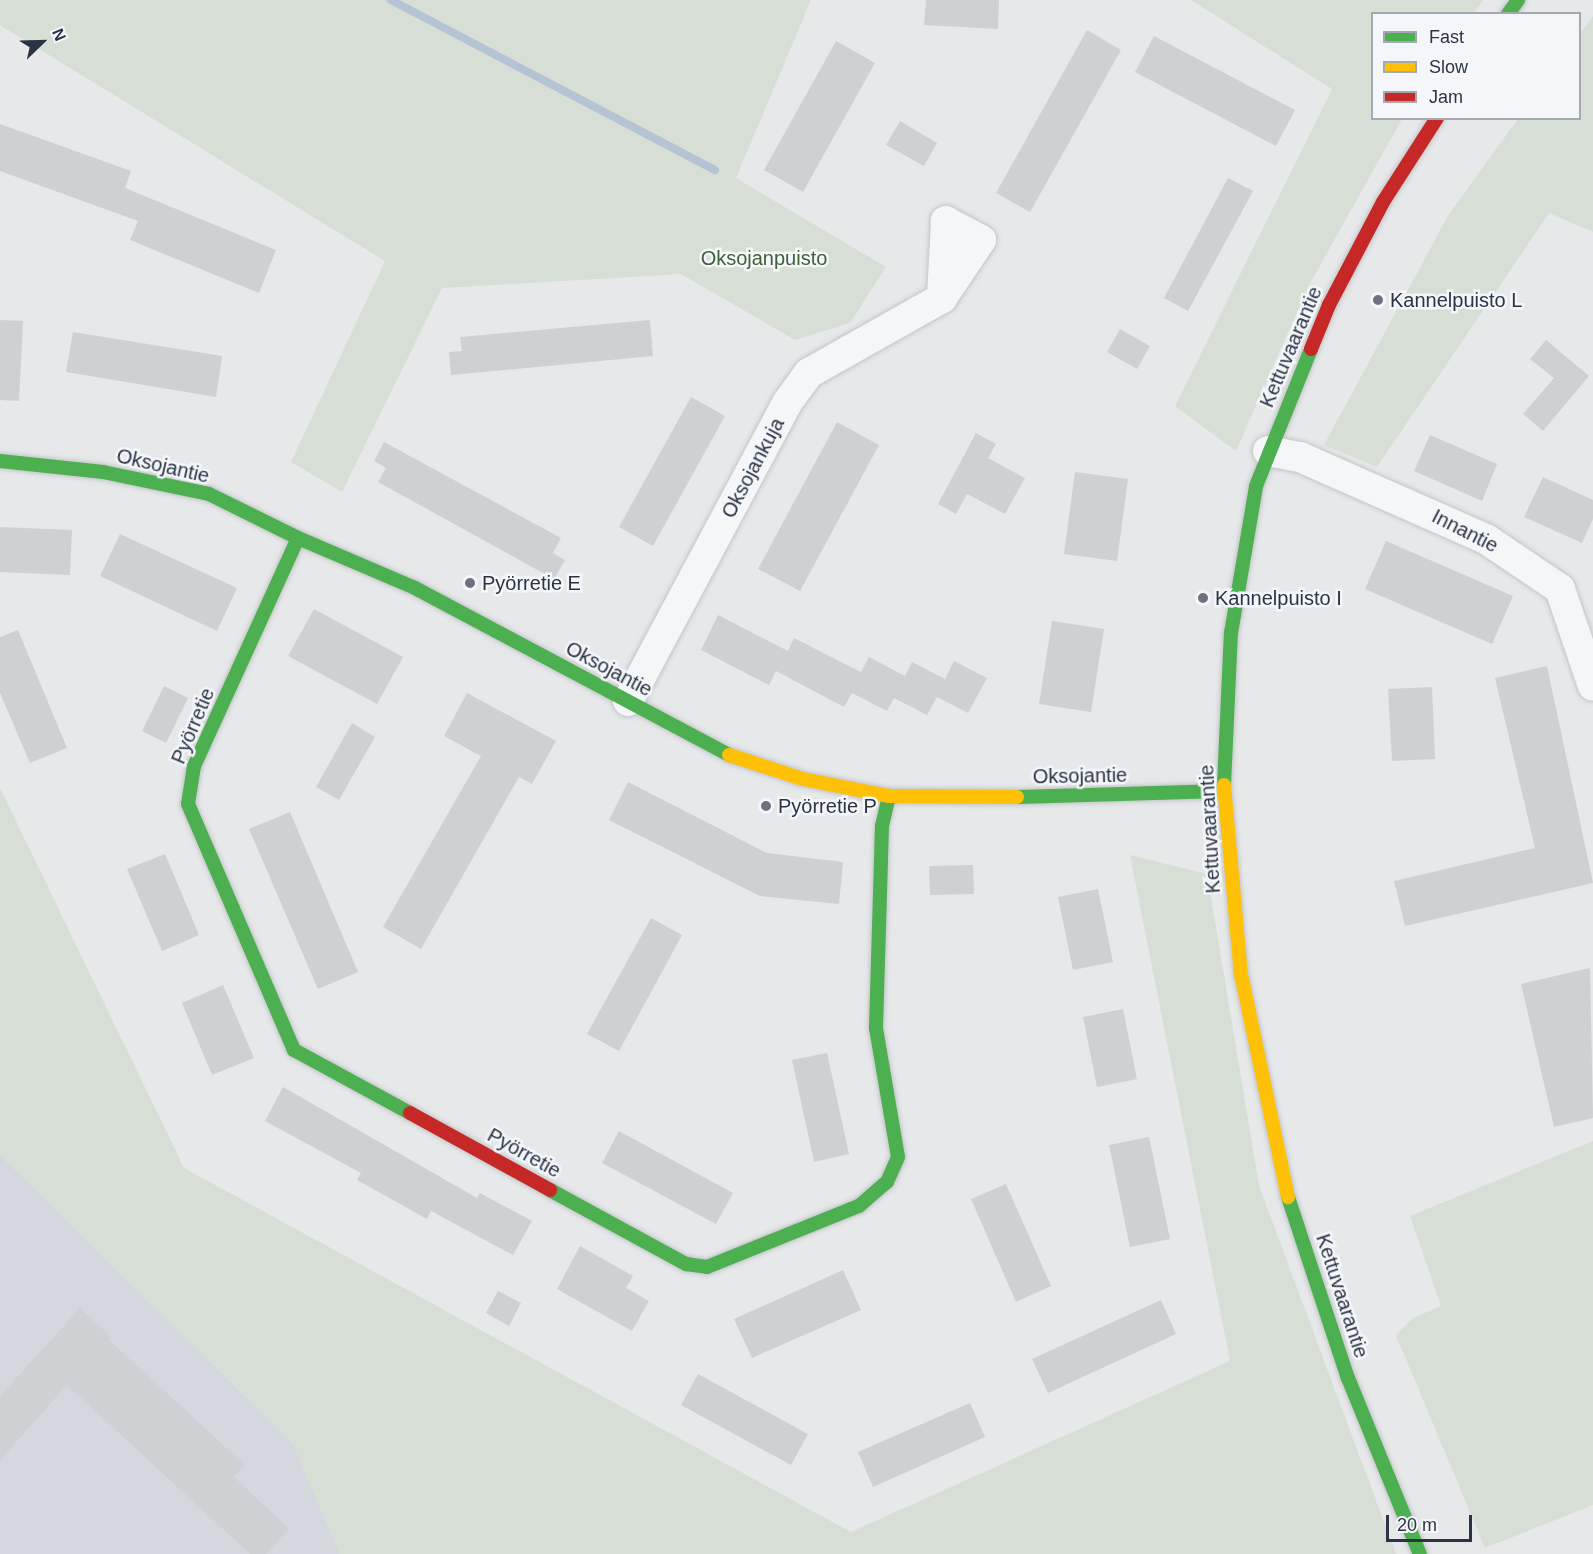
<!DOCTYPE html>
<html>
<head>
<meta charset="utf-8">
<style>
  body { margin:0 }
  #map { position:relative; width:1593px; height:1554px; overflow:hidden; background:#e6e8ea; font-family:Helvetica,sans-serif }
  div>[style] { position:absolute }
  .built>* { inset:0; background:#d4d7dd }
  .green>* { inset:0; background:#d6ded6 }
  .stream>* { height:8px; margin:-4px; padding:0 4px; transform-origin:4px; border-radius:4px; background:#b4c4d5 }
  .building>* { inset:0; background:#ced0d3 }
  .roads { filter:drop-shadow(0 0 2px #c4c6c8) drop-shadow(0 0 2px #c4c6c8) }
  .street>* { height:30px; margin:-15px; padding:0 15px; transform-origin:15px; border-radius:15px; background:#f5f6f7 }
  .fast>* { height:14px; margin:-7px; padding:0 7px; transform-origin:7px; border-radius:7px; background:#4caf50 }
  .slow>* { height:14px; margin:-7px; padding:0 7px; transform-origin:7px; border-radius:7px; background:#ffc107 }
  .jam>* { height:14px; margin:-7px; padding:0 7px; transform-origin:7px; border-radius:7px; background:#c62828 }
  .dots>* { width:16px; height:16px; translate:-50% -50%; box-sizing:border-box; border:3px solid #f4f6f9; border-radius:50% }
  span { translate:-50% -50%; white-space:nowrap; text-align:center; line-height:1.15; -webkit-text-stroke:5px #f4f6f9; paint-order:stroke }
  .park-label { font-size:20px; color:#3f6138 }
  .poi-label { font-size:20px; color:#2b3445 }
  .left { translate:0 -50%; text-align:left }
  .street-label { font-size:20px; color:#2b3445 }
  .legend { position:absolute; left:1371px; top:12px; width:210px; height:108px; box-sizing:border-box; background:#f4f6f9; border:2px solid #a4a8b1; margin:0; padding:8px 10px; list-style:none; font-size:18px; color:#2b3445 }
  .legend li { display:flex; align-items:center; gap:12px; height:30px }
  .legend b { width:30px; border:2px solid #a4a8b1 }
  .north { position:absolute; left:12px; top:12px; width:60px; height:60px; -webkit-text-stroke:4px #f4f6f9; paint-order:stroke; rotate:67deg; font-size:16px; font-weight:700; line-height:24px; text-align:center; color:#2b3445 }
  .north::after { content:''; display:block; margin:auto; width:21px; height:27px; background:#2b3445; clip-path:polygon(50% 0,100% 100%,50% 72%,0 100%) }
  .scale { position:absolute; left:1386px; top:1515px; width:86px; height:27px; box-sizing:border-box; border:3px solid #2b3445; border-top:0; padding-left:8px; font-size:18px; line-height:21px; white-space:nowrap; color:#2b3445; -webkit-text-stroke:4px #f4f6f9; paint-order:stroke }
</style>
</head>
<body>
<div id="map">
  <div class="built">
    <div style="clip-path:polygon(0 1155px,293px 1443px,340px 1554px,0 1554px)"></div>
  </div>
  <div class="green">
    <div style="clip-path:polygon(0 0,811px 0,736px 178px,886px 267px,850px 323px,795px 340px,681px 274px,442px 288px,342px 492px,291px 462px,385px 261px,0 25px)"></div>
    <div style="clip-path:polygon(1191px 0,1483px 0,1474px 13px,1372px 14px,1372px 118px,1402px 119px,1308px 287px,1236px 451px,1175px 406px,1332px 89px)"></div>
    <div style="clip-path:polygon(1593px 16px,1593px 232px,1549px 213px,1377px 467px,1324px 445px,1449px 214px,1518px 119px,1580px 118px,1580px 34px)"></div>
    <div style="clip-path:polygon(0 788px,184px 1168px,851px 1532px,1230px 1361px,1130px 855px,1207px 874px,1259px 1186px,1396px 1554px,340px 1554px,293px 1443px,0 1155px)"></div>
    <div style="clip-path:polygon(1593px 1141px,1593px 1505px,1485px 1548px,1396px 1335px,1413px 1318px,1441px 1306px,1410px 1216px)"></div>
  </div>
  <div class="stream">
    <div style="left:391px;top:0;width:366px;rotate:27.7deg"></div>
  </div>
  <div class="building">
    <div style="clip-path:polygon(926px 0,999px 0,998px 29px,924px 25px)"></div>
    <div style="clip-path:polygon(1087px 30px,1121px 50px,1030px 212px,996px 193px)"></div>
    <div style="clip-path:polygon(1154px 36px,1295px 110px,1276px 146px,1135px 72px)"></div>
    <div style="clip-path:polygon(836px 41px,875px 63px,803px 192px,764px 170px)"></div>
    <div style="clip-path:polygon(900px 121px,937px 143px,924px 166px,886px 145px)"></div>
    <div style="clip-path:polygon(0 124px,131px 171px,125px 188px,276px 250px,259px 293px,130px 240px,138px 221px,0 171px)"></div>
    <div style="clip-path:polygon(1228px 178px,1253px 191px,1188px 311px,1164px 298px)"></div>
    <div style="clip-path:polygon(0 320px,23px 321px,19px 401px,0 400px)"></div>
    <div style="clip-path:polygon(650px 320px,653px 356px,451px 375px,449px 352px,462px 351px,460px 337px)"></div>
    <div style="clip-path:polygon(1120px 329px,1150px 346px,1137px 369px,1107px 352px)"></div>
    <div style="clip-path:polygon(73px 332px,222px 356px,216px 397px,66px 372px)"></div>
    <div style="clip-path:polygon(1546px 340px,1589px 376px,1543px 431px,1523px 414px,1554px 378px,1530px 359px)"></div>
    <div style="clip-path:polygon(691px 397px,725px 416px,653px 546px,619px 527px)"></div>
    <div style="clip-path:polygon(837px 422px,879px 445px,800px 591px,758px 569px)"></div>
    <div style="clip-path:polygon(976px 433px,996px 444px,988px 458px,1025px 478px,1005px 514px,967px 494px,956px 514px,938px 504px)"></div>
    <div style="clip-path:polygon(1430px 435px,1497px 464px,1482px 501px,1414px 471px)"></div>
    <div style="clip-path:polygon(384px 442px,561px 538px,553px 553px,565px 560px,554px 579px,378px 482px,386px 468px,374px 461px)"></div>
    <div style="clip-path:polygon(1075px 472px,1128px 479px,1117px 561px,1064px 554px)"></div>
    <div style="clip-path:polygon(1543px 477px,1593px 500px,1593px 519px,1582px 543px,1524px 517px)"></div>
    <div style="clip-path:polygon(0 527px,72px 530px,70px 575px,0 572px)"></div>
    <div style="clip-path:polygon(120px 534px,237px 588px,217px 631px,100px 576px)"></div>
    <div style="clip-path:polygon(1386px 541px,1513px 596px,1492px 644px,1365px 589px)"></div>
    <div style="clip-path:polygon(314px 609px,403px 657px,377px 704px,288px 656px)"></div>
    <div style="clip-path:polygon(718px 615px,788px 651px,794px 638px,861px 672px,869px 657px,905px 676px,912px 662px,945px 679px,954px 661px,987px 678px,968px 713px,937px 697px,927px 715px,894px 698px,887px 711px,852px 693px,844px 707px,776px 671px,769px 685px,701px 650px)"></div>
    <div style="clip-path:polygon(1052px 621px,1104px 629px,1091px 712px,1039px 704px)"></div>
    <div style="clip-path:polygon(18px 630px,67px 748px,30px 763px,0 693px,0 637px)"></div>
    <div style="clip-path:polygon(1547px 666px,1593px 883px,1405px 926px,1394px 881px,1535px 848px,1495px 678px)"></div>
    <div style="clip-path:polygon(164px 686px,188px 698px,166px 743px,142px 731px)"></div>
    <div style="clip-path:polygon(1432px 687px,1435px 759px,1392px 761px,1388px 689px)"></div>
    <div style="clip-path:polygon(467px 693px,556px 741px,532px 784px,519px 777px,421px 949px,383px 927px,481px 756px,444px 736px)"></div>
    <div style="clip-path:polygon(352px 723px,375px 737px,339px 800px,316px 787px)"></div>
    <div style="clip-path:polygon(628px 782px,767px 853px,843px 862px,839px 904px,760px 896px,609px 820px)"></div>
    <div style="clip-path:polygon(290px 812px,358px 972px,318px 989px,249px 829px)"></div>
    <div style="clip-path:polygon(165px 854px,199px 935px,162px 951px,127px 869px)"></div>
    <div style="clip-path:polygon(973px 865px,974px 894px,930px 895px,929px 866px)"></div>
    <div style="clip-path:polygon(1098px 889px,1113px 962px,1073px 970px,1058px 897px)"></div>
    <div style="clip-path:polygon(651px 918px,682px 935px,619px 1051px,587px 1034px)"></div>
    <div style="clip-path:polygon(1590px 968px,1593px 1118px,1554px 1127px,1521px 984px)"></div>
    <div style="clip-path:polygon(223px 985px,254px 1058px,212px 1075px,182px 1003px)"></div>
    <div style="clip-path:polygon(1123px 1009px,1137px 1079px,1097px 1087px,1083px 1017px)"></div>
    <div style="clip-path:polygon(827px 1053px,849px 1154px,814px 1162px,792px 1060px)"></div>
    <div style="clip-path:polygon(283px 1087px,477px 1198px,480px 1193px,532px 1221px,513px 1255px,431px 1211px,427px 1219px,357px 1180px,361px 1173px,265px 1121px)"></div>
    <div style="clip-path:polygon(619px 1131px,733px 1193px,716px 1224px,602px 1163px)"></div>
    <div style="clip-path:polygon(1149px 1137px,1170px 1239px,1130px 1247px,1109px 1145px)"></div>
    <div style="clip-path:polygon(1006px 1184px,1051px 1286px,1016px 1302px,971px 1199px)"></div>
    <div style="clip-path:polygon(580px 1246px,633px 1276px,626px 1288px,649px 1301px,632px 1331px,557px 1289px)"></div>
    <div style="clip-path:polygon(843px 1270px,861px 1310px,752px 1358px,734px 1319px)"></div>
    <div style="clip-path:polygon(498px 1291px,521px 1303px,509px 1326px,486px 1313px)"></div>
    <div style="clip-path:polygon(1161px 1300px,1176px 1334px,1048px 1393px,1032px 1359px)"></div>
    <div style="clip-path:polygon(80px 1308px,111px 1337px,109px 1340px,245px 1465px,234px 1477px,289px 1529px,266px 1554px,250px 1554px,67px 1385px,0 1460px,0 1396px)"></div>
    <div style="clip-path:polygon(698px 1374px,808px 1434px,791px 1465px,681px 1405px)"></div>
    <div style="clip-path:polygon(970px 1403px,985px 1437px,873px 1487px,858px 1452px)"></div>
  </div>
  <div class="roads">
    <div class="street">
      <div style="left:1268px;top:451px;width:33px;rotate:11deg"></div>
      <div style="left:1300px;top:457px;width:203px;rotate:23.8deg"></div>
      <div style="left:1486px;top:539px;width:89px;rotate:34deg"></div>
      <div style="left:1560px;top:589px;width:102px;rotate:71.2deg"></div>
      <div style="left:628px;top:701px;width:338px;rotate:-61.9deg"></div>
      <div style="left:787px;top:403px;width:37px;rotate:-54deg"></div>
      <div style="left:809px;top:373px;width:153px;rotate:-29.4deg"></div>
      <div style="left:942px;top:298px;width:70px;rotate:-56.1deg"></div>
      <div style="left:981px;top:240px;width:40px;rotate:-152deg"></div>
      <div style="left:946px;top:221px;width:77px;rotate:93deg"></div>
    </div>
    <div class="fast">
      <div style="left:1508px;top:14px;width:17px;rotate:-54deg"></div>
      <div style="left:0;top:461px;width:104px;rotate:6.1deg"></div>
      <div style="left:103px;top:472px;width:108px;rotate:11.7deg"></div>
      <div style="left:209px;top:494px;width:99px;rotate:26.3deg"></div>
      <div style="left:298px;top:538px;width:127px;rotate:23.1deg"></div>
      <div style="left:415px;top:588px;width:356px;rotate:28deg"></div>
      <div style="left:298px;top:538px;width:251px;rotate:114.5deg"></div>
      <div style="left:194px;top:766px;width:38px;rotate:99deg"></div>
      <div style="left:188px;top:804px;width:268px;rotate:66.7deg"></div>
      <div style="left:294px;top:1050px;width:132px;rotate:28.5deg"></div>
      <div style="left:1224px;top:785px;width:152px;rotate:-87.4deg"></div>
      <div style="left:1231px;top:633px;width:149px;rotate:-80.3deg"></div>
      <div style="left:1256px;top:486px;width:148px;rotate:-68.1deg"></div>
      <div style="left:1017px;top:797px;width:207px;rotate:-1.7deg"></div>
      <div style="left:550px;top:1190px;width:155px;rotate:28.6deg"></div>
      <div style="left:686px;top:1264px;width:21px;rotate:8deg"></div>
      <div style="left:707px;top:1267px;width:164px;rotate:-21.9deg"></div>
      <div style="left:859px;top:1206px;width:37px;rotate:-41deg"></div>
      <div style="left:887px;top:1182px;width:27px;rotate:-66deg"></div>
      <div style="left:898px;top:1157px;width:131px;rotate:-99.7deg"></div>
      <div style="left:876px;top:1028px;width:202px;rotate:-88.3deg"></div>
      <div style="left:882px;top:826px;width:31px;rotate:-77deg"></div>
      <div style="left:1288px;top:1197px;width:191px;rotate:71.7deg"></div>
      <div style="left:1348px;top:1378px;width:190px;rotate:67.8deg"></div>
    </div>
    <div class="slow">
      <div style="left:729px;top:755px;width:78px;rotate:18deg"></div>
      <div style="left:803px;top:779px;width:88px;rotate:11.2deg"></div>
      <div style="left:889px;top:796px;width:128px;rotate:0.4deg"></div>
      <div style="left:1224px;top:785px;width:190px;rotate:84.9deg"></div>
      <div style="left:1241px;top:974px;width:228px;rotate:78.1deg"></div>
    </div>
    <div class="jam">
      <div style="left:1311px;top:349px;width:48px;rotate:-67.8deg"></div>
      <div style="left:1329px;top:305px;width:116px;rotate:-62.3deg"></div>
      <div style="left:1383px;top:202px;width:100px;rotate:-57.3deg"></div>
      <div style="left:410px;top:1113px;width:160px;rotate:28.8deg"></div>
    </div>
  </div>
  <div class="dots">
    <div style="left:1378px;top:300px;background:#6c737f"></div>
    <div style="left:470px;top:583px;background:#6c737f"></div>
    <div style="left:1203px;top:598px;background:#6c737f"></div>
    <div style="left:766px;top:806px;background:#6c737f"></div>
  </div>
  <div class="park-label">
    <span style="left:764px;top:258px">Oksojanpuisto</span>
  </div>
  <div class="poi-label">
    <span class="left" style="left:1390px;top:300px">Kannelpuisto L</span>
    <span class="left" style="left:482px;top:583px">Pyörretie E</span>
    <span class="left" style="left:1215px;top:598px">Kannelpuisto I</span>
    <span class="left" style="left:778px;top:806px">Pyörretie P</span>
  </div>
  <div class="street-label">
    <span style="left:1291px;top:347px;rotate:-67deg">Kettuvaarantie</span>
    <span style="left:163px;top:466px;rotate:13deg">Oksojantie</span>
    <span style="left:753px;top:468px;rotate:-62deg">Oksojankuja</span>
    <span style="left:1465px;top:531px;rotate:27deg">Innantie</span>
    <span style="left:609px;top:669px;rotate:28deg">Oksojantie</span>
    <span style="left:193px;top:726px;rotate:-67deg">Pyörretie</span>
    <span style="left:1080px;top:776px;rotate:-1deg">Oksojantie</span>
    <span style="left:1210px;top:829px;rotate:-93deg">Kettuvaarantie</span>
    <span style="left:524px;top:1153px;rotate:29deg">Pyörretie</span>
    <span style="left:1342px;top:1296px;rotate:72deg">Kettuvaarantie</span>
  </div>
  <ul class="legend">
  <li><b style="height:8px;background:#4caf50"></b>Fast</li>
  <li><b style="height:8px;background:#ffc107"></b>Slow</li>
  <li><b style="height:8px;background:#c62828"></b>Jam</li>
  </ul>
  <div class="north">N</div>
  <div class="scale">20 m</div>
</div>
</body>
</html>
